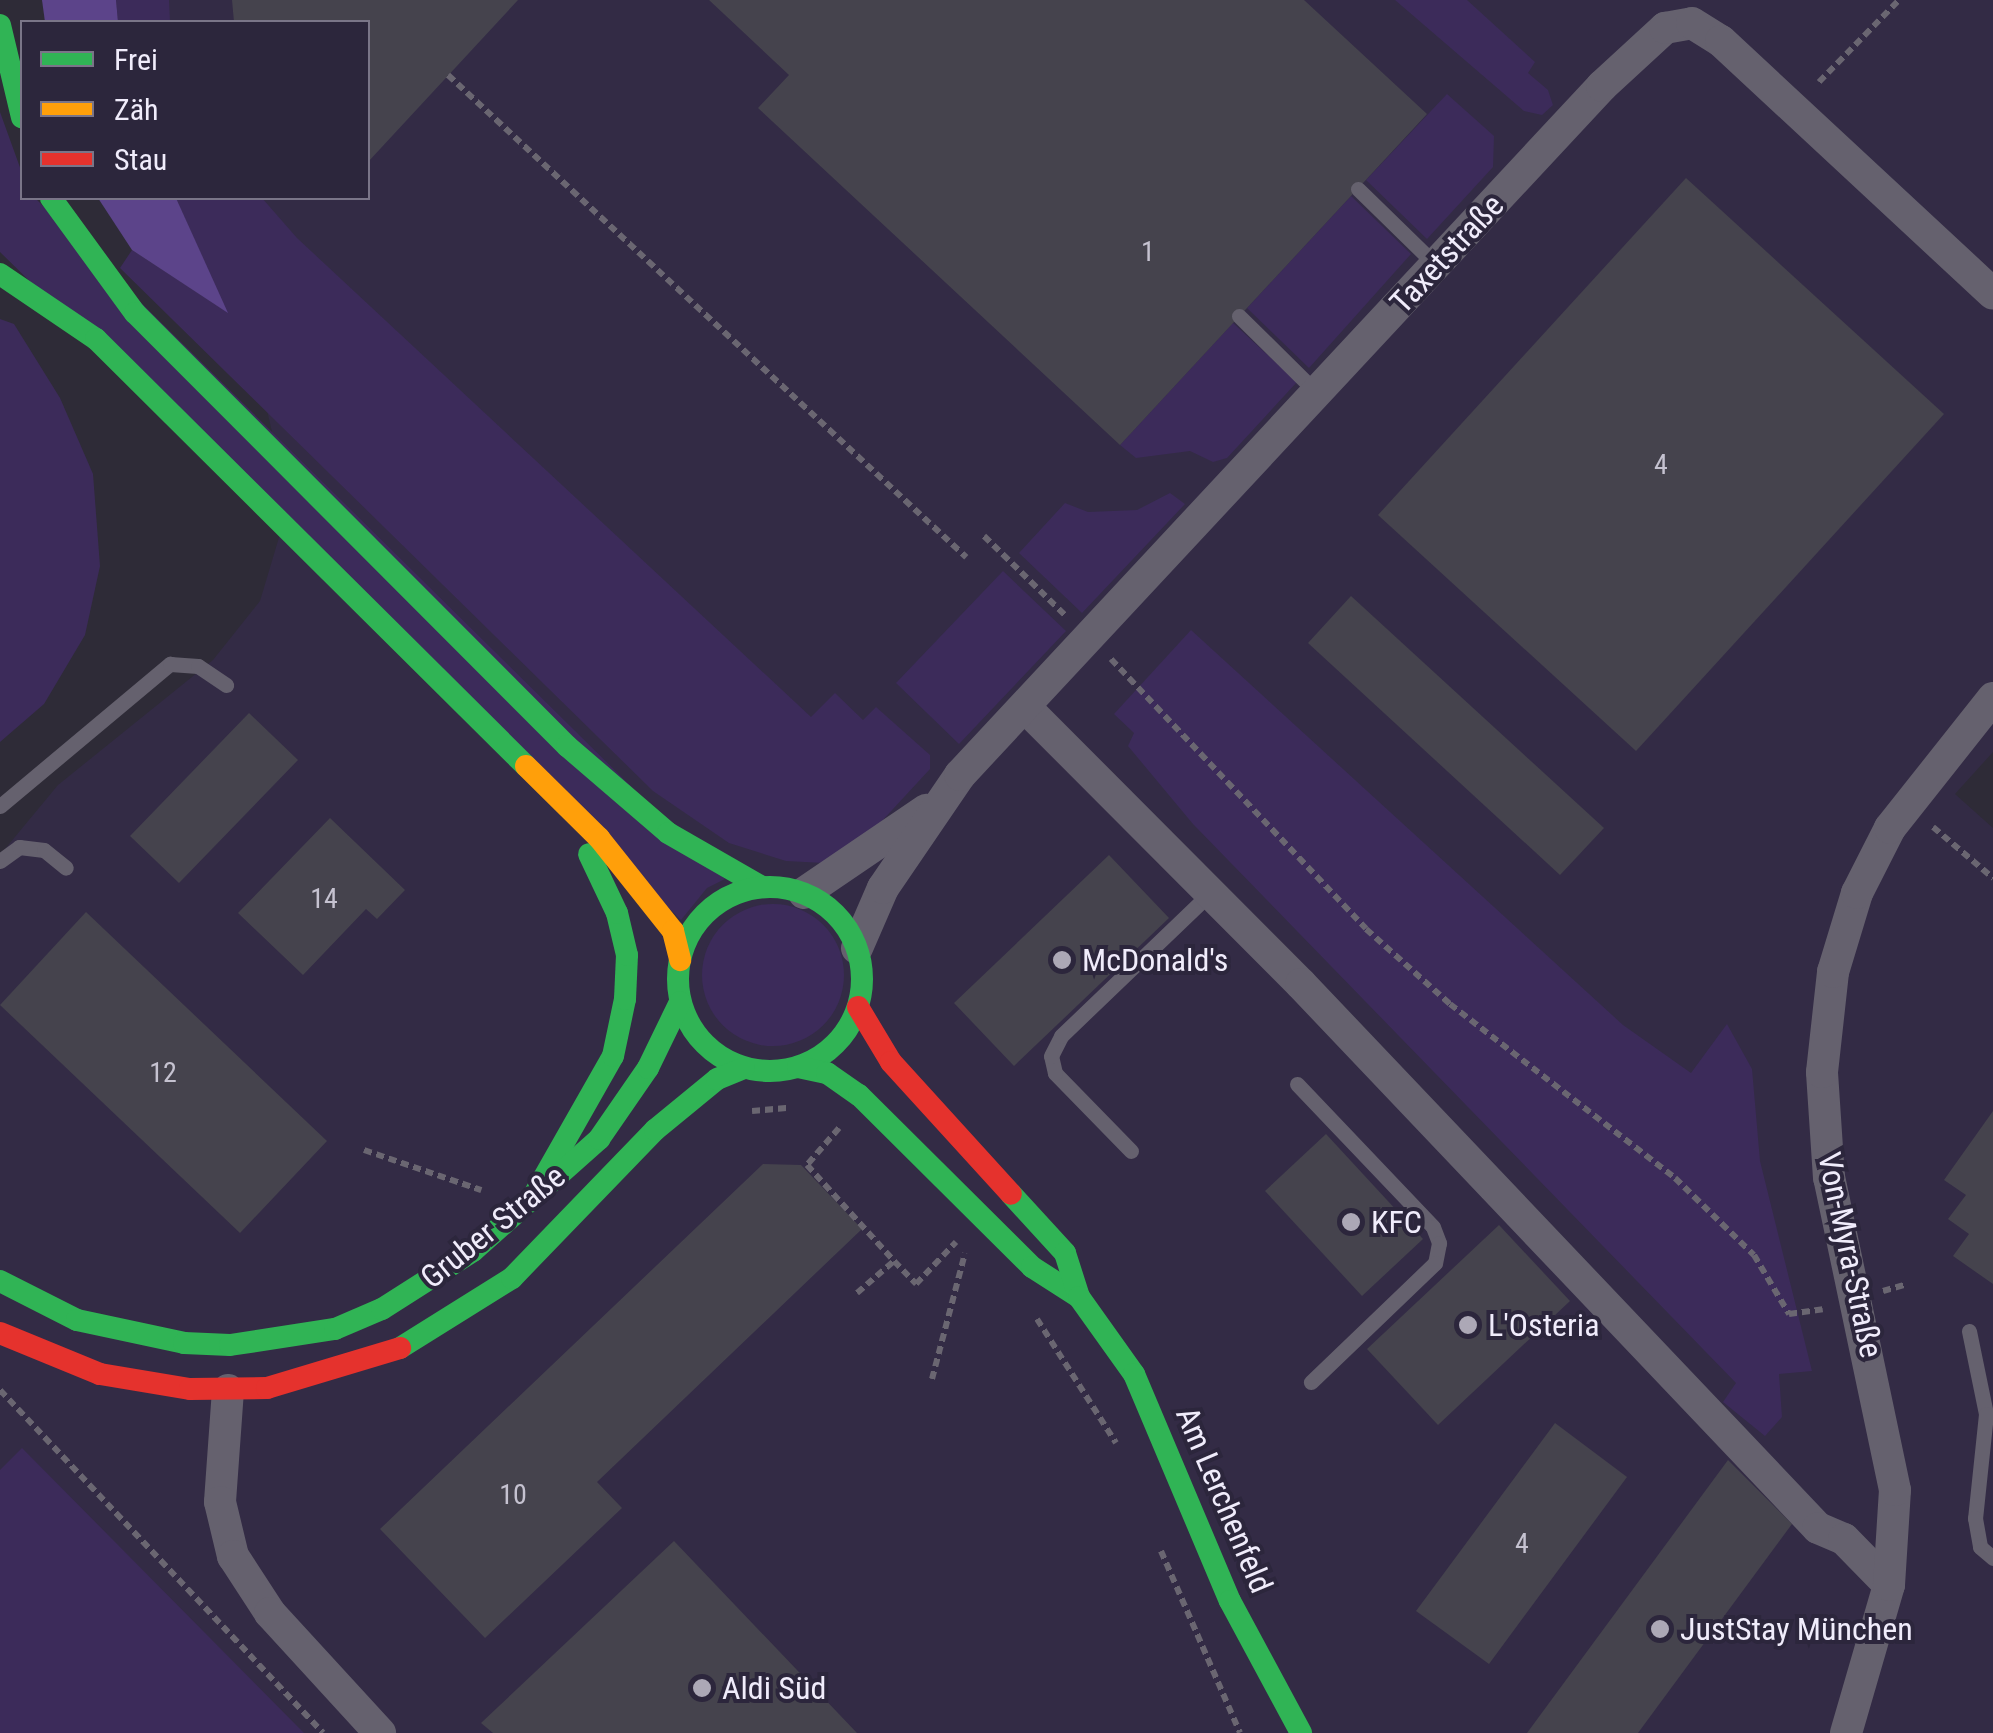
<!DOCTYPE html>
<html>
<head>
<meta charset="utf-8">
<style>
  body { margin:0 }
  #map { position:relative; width:1993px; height:1733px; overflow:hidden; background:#2e2b37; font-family:"Roboto Condensed",sans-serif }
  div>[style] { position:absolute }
  .built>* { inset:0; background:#332b45 }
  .green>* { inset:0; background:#3c2b5a }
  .round { border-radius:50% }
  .forest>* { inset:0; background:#5c448a }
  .building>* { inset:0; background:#45434d }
  .path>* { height:6px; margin-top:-3px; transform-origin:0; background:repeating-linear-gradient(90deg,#6a6671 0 8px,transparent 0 13px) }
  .lane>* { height:15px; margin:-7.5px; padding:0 7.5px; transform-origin:7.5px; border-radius:7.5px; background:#65616e }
  .street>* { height:32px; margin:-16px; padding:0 16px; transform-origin:16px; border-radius:16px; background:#65616e }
  .fast>* { height:22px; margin:-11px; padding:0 11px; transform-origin:11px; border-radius:11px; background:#30b455 }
  .fast>.ring { margin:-11px; padding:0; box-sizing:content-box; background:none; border:22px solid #30b455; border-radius:50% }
  .slow>* { height:22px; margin:-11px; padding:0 11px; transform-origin:11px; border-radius:11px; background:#ff9f0a }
  .jam>* { height:22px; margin:-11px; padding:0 11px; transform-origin:11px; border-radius:11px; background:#e5322d }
  .dots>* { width:28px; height:28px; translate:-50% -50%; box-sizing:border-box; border:5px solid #2c263c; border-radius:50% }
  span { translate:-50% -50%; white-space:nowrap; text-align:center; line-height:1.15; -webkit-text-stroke:8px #2c263c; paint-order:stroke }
  .number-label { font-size:28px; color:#c5c2d0 }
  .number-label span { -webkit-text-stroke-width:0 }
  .street-label { font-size:32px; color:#f0ecfb }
  .poi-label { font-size:32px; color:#f0ecfb }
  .left { translate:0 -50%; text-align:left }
  .legend { position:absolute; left:20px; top:20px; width:350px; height:180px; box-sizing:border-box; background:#2c263c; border:2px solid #7a7588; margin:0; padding:12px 18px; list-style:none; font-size:30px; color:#f0ecfb }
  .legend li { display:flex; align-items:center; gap:20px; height:50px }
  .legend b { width:50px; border:2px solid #7a7588 }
</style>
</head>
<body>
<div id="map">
  <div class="built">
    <div style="clip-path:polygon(116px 0,1993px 0,1993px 752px,1955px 794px,1993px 828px,1993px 1733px,0 1733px,0 855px,58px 785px,213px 660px,260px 601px,289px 504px,261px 385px,176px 198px,368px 198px,368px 22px,118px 22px)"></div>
  </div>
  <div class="green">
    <div style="clip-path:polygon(116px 0,169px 0,170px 22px,118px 22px)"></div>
    <div style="clip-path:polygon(1395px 0,1467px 0,1535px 62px,1528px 73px,1548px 90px,1553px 105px,1542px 115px,1524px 111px)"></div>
    <div style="clip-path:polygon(1447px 94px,1494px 136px,1493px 167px,1427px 239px,1366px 180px)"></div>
    <div style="clip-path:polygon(0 112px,22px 173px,22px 198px,35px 198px,725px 879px,707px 888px,681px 920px,0 252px)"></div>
    <div style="clip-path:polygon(1351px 196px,1411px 254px,1309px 368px,1247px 308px)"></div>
    <div style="clip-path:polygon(176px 198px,262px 198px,297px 238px,811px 717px,835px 693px,863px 720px,876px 707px,930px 755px,930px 769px,881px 822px,824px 863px,786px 861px,729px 843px,653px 791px,120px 268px,132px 250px,226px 311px)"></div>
    <div style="clip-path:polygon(0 319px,14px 324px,60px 398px,93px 474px,100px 566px,85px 635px,44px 704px,0 742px)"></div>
    <div style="clip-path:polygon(1233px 323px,1297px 382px,1227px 458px,1213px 462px,1190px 451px,1136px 458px,1120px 445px)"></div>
    <div style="clip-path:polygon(1170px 493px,1185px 504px,1082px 613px,1019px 553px,1065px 503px,1088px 512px,1137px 510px)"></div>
    <div style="clip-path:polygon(1003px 571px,1066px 631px,959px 744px,896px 683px)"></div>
    <div style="clip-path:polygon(1191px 630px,1623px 1025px,1691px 1073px,1727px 1024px,1752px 1069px,1760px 1161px,1812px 1371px,1779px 1374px,1782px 1417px,1765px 1436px,1723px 1402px,1736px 1383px,1193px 824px,1128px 746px,1134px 733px,1114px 714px)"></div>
    <div class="round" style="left:702px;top:904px;width:142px;height:142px"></div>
    <div style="clip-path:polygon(22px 1448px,304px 1733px,0 1733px,0 1470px)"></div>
  </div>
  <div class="forest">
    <div style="clip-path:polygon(42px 0,116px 0,118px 22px,45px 22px)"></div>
    <div style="clip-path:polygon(98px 198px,176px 198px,228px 313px,132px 250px)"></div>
  </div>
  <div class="building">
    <div style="clip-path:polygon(232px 0,518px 0,368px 162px,368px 22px,234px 22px)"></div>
    <div style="clip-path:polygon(709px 0,1304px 0,1427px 114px,1120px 445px,758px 108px,789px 75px)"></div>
    <div style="clip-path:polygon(1686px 178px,1944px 414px,1636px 751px,1378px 515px)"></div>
    <div style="clip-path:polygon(1351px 596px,1604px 828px,1560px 875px,1308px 643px)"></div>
    <div style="clip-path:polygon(249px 713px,298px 760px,179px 883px,130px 836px)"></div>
    <div style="clip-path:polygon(330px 818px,405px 890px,377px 919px,366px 909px,303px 975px,238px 913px)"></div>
    <div style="clip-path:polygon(1109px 855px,1169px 918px,1014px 1066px,954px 1003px)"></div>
    <div style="clip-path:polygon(86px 912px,327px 1141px,240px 1233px,0 1005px)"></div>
    <div style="clip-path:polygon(1993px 1111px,1993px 1284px,1953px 1256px,1969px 1234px,1948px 1219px,1966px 1195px,1944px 1180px)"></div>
    <div style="clip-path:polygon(1326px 1134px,1423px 1239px,1362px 1296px,1265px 1191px)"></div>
    <div style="clip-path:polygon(763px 1164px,801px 1165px,862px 1229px,597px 1482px,622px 1508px,485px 1638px,380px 1529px)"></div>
    <div style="clip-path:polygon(1499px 1225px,1570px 1301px,1438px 1425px,1367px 1349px)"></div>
    <div style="clip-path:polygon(1555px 1423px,1627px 1477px,1489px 1664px,1416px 1611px)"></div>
    <div style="clip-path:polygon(1728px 1460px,1792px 1524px,1638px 1733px,1527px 1733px)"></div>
    <div style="clip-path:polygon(674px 1541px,857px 1733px,493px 1733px,481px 1723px)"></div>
  </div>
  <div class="path">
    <div style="left:448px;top:75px;width:708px;rotate:42.94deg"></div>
    <div style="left:1819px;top:82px;width:115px;rotate:-45.7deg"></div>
    <div style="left:984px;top:536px;width:115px;rotate:44.3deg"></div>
    <div style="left:1111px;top:659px;width:371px;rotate:46.6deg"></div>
    <div style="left:1366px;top:929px;width:113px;rotate:41.8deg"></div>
    <div style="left:1450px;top:1004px;width:284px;rotate:37.7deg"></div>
    <div style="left:1675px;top:1178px;width:110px;rotate:44.3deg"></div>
    <div style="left:1754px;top:1255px;width:69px;rotate:59.3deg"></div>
    <div style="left:1789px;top:1314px;width:34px;rotate:-8deg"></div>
    <div style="left:1933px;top:827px;width:79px;rotate:40.4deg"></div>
    <div style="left:752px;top:1111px;width:37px;rotate:-5deg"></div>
    <div style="left:839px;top:1128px;width:49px;rotate:130.9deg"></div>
    <div style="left:807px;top:1165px;width:130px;rotate:47.8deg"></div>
    <div style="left:364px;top:1150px;width:124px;rotate:18.9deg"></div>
    <div style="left:1883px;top:1291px;width:25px;rotate:-16deg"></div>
    <div style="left:857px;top:1293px;width:49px;rotate:-40.9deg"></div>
    <div style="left:894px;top:1261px;width:32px;rotate:46deg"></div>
    <div style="left:916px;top:1284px;width:58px;rotate:-46.4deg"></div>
    <div style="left:1037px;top:1319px;width:147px;rotate:57.5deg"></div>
    <div style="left:932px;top:1379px;width:130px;rotate:-75.3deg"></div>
    <div style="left:0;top:1390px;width:471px;rotate:46.7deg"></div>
    <div style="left:1161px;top:1551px;width:198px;rotate:66.5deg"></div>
  </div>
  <div class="lane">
    <div style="left:1358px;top:189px;width:109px;rotate:44.3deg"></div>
    <div style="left:1239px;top:316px;width:110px;rotate:44.6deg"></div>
    <div style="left:0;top:806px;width:222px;rotate:-39.9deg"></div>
    <div style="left:170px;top:664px;width:28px;rotate:4deg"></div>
    <div style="left:198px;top:666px;width:34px;rotate:34deg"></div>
    <div style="left:0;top:861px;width:24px;rotate:-36deg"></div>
    <div style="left:19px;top:847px;width:25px;rotate:7deg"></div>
    <div style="left:44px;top:850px;width:28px;rotate:39deg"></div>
    <div style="left:1297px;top:1084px;width:197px;rotate:46.4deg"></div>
    <div style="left:1433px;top:1227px;width:17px;rotate:69deg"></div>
    <div style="left:1439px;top:1243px;width:20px;rotate:101deg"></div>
    <div style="left:1435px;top:1263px;width:172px;rotate:136.2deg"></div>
    <div style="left:1131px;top:1151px;width:109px;rotate:-134.3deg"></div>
    <div style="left:1055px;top:1073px;width:17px;rotate:-103deg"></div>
    <div style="left:1051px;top:1056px;width:22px;rotate:-63deg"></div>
    <div style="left:1061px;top:1036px;width:207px;rotate:-43.8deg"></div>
    <div style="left:1969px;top:1331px;width:85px;rotate:78.4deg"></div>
    <div style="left:1986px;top:1414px;width:105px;rotate:96deg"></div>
    <div style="left:1975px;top:1518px;width:29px;rotate:80deg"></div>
    <div style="left:1980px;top:1547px;width:17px;rotate:40deg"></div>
  </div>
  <div class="street">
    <div style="left:1025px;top:707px;width:391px;rotate:45.1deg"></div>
    <div style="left:1301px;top:984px;width:750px;rotate:46.46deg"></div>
    <div style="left:1818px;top:1528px;width:28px;rotate:23deg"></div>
    <div style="left:1844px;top:1539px;width:64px;rotate:45.6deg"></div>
    <div style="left:804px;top:893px;width:148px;rotate:-34.2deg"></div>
    <div style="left:857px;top:948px;width:65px;rotate:-66.6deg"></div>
    <div style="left:883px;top:888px;width:137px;rotate:-55.7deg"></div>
    <div style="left:960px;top:775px;width:942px;rotate:-47.02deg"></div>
    <div style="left:1602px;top:86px;width:86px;rotate:-42.6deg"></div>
    <div style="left:1665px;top:28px;width:27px;rotate:-10deg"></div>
    <div style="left:1692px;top:23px;width:34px;rotate:32deg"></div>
    <div style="left:1721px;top:41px;width:371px;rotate:42.9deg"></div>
    <div style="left:228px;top:1390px;width:112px;rotate:94.1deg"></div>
    <div style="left:220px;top:1502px;width:56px;rotate:76.5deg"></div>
    <div style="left:233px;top:1556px;width:68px;rotate:57deg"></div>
    <div style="left:270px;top:1613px;width:163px;rotate:47.5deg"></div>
    <div style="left:1846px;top:1733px;width:154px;rotate:-73.8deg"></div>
    <div style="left:1889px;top:1585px;width:95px;rotate:-86.4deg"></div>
    <div style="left:1895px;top:1490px;width:319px;rotate:-101.9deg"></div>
    <div style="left:1829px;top:1178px;width:106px;rotate:-93.8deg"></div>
    <div style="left:1822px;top:1072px;width:101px;rotate:-83.7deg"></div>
    <div style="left:1833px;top:972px;width:83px;rotate:-73.1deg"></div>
    <div style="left:1857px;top:893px;width:73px;rotate:-63.1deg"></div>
    <div style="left:1890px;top:828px;width:166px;rotate:-51.6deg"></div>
  </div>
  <div class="fast">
    <div style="left:0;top:25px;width:95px;rotate:76.6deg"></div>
    <div style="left:51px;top:198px;width:142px;rotate:53.9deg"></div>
    <div style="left:135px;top:313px;width:612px;rotate:45.07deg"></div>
    <div style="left:567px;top:746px;width:133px;rotate:40.7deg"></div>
    <div style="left:668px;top:833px;width:108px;rotate:29.9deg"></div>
    <div style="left:0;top:274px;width:116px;rotate:34.1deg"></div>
    <div style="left:96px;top:339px;width:606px;rotate:44.8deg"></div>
    <div class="ring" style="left:678px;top:887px;width:162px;height:162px"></div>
    <div style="left:798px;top:1067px;width:30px;rotate:12deg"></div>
    <div style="left:827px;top:1073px;width:39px;rotate:35deg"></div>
    <div style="left:859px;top:1095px;width:244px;rotate:44.8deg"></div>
    <div style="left:1032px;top:1267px;width:56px;rotate:32.6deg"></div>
    <div style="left:1011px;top:1194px;width:80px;rotate:47.5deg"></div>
    <div style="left:1065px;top:1253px;width:46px;rotate:72.3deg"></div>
    <div style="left:1079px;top:1297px;width:95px;rotate:54.5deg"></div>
    <div style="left:1134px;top:1374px;width:246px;rotate:67.1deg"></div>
    <div style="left:1230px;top:1601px;width:150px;rotate:61.7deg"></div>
    <div style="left:534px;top:1195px;width:160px;rotate:-60.4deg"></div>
    <div style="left:613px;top:1056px;width:58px;rotate:-78.1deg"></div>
    <div style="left:625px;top:999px;width:44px;rotate:-87.4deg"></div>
    <div style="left:627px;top:955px;width:43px;rotate:-103.4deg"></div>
    <div style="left:617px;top:913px;width:65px;rotate:-115.4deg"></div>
    <div style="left:0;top:1281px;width:86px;rotate:26.9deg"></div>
    <div style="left:77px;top:1320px;width:109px;rotate:12.1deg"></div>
    <div style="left:184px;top:1343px;width:46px;rotate:2.5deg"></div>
    <div style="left:230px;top:1345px;width:106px;rotate:-8.7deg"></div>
    <div style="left:335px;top:1329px;width:51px;rotate:-23.1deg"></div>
    <div style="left:382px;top:1309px;width:108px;rotate:-32.5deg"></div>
    <div style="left:473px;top:1251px;width:169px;rotate:-41.6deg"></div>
    <div style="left:599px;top:1139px;width:86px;rotate:-55.4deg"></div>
    <div style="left:648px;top:1068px;width:73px;rotate:-64.1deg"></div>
    <div style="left:400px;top:1348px;width:132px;rotate:-32deg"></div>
    <div style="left:512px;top:1278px;width:206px;rotate:-46deg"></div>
    <div style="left:655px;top:1130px;width:80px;rotate:-39.4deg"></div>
    <div style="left:717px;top:1079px;width:29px;rotate:-22deg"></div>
  </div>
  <div class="slow">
    <div style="left:526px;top:766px;width:103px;rotate:44.6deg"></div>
    <div style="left:599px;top:838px;width:119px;rotate:51.5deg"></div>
    <div style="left:673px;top:931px;width:30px;rotate:76deg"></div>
  </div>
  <div class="jam">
    <div style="left:858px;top:1007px;width:64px;rotate:59deg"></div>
    <div style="left:891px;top:1062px;width:178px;rotate:47.7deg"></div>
    <div style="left:0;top:1333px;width:108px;rotate:22.3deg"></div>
    <div style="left:100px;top:1374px;width:91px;rotate:9.5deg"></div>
    <div style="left:190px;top:1389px;width:77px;rotate:-0.7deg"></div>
    <div style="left:267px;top:1388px;width:139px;rotate:-16.7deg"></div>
  </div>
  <div class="dots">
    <div style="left:1062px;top:960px;background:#aca8b6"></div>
    <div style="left:1351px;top:1222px;background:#aca8b6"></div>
    <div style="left:1468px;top:1325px;background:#aca8b6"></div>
    <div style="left:1660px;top:1629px;background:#aca8b6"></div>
    <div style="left:702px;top:1688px;background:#aca8b6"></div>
  </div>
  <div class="number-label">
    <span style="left:1148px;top:252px">1</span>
    <span style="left:1661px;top:465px">4</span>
    <span style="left:324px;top:899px">14</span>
    <span style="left:163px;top:1073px">12</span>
    <span style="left:513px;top:1495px">10</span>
    <span style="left:1522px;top:1544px">4</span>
  </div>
  <div class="street-label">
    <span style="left:1447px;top:254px;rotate:-47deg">Taxetstraße</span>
    <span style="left:493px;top:1227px;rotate:-39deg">Gruber Straße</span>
    <span style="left:1850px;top:1255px;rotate:78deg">Von-Myra-Straße</span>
    <span style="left:1224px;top:1500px;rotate:67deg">Am Lerchenfeld</span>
  </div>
  <div class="poi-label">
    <span class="left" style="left:1082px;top:960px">McDonald's</span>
    <span class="left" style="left:1371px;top:1222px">KFC</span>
    <span class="left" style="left:1488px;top:1325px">L'Osteria</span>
    <span class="left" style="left:1680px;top:1629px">JustStay München</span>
    <span class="left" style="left:722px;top:1688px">Aldi Süd</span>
  </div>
  <ul class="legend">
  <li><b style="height:12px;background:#30b455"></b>Frei</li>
  <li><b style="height:12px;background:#ff9f0a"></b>Zäh</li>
  <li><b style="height:12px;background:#e5322d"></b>Stau</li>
  </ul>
</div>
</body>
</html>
